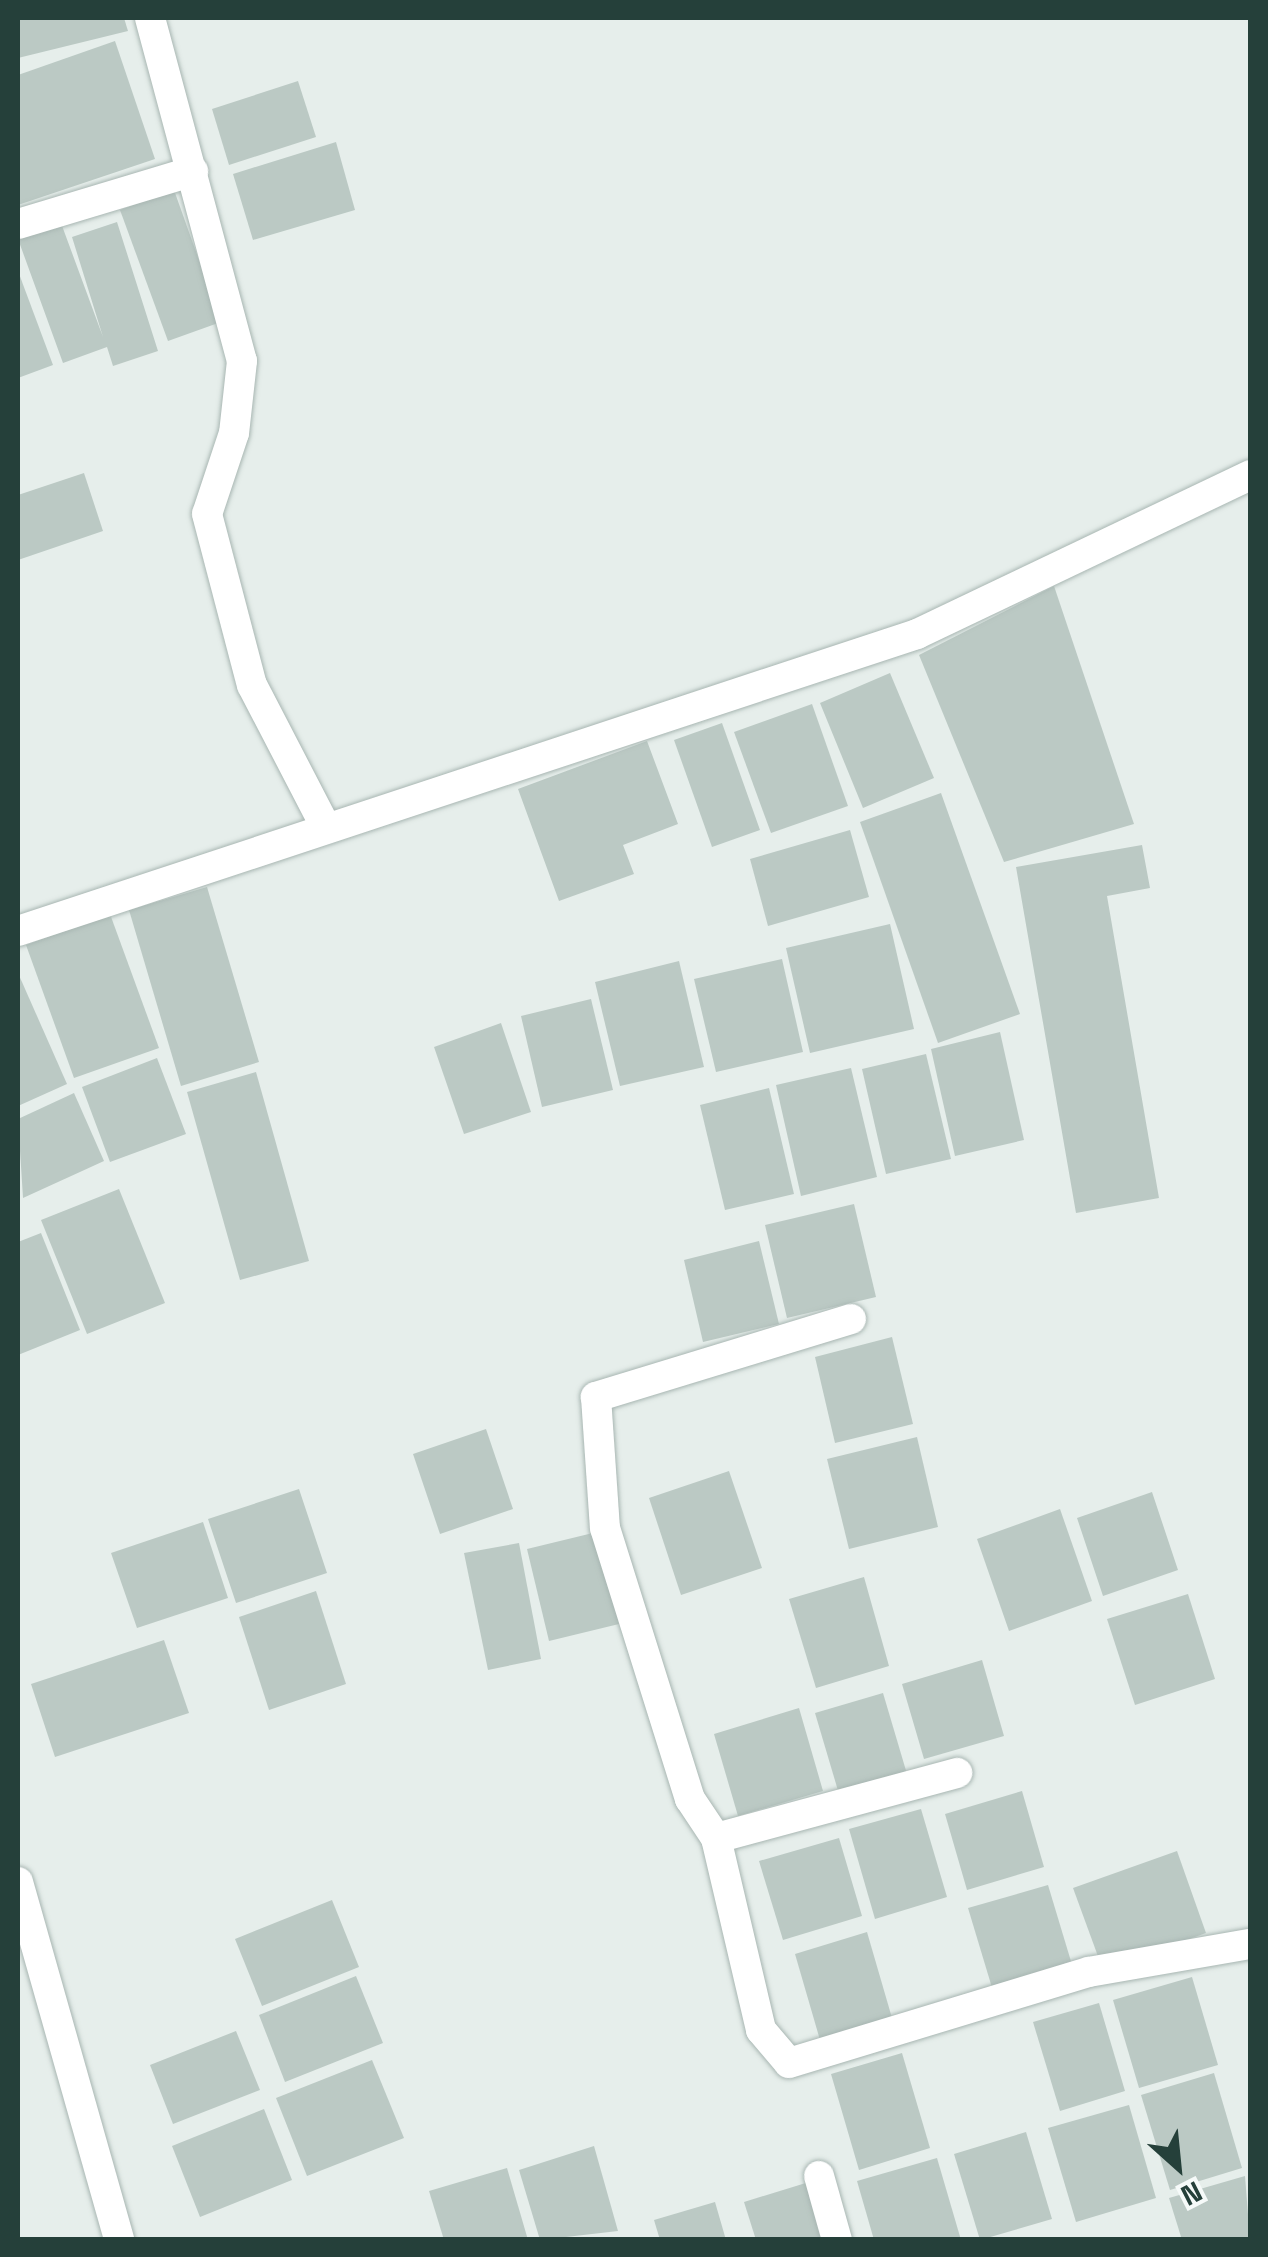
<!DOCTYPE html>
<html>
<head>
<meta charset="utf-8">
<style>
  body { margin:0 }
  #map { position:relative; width:1268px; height:2257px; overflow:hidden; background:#e6eeeb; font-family:"Space Grotesk",sans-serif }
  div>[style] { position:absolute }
  .building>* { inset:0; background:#bbc9c4 }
  .roads { filter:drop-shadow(0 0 2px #a8b6b2) drop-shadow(0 0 2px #a8b6b2) }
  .minor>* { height:30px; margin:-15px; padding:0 15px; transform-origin:15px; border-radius:15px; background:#fff }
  span { translate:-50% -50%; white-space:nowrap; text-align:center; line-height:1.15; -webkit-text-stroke:8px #f6faf9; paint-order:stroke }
  .frame { position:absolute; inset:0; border:20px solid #25403a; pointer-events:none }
  .north { position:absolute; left:1128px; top:2117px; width:100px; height:100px; -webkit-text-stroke:8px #f6faf9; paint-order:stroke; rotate:153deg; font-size:28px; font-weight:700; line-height:40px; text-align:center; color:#25403a }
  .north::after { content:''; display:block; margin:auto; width:35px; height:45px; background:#25403a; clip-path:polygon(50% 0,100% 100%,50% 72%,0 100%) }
</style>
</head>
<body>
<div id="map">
  <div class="building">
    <div style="clip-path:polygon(18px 18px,124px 18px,128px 31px,18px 58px)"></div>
    <div style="clip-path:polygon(115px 41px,155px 159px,18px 205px,18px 75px)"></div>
    <div style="clip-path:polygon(298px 81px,316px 137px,229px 165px,212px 109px)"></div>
    <div style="clip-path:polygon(336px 142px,355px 210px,253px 240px,233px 174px)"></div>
    <div style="clip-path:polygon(174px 190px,221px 322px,168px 341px,120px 210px)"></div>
    <div style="clip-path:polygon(117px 222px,158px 351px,113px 366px,107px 347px,63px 363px,18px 239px,61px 223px,103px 337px,72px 237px)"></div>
    <div style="clip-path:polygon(18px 271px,53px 365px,18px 378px)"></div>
    <div style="clip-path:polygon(84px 473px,103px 531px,18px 560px,18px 495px)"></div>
    <div style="clip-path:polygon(1054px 586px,1134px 824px,1004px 862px,919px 655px)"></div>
    <div style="clip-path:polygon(890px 673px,934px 778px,863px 808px,820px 703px)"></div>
    <div style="clip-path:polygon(812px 704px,848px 806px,771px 833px,734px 732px)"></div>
    <div style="clip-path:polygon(722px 723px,760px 830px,712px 847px,674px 740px)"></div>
    <div style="clip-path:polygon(647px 741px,678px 824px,623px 845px,634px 874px,559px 901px,518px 789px)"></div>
    <div style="clip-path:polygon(941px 793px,1020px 1014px,938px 1043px,860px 822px)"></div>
    <div style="clip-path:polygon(850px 830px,869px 897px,768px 926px,750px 859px)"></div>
    <div style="clip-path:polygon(1142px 845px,1150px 888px,1107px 896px,1159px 1198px,1076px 1213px,1016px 867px)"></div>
    <div style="clip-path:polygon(207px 887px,259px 1062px,181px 1086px,129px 910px)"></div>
    <div style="clip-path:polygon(110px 914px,159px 1048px,74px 1078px,26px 945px)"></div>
    <div style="clip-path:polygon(890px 924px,914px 1029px,810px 1053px,786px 948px)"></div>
    <div style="clip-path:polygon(782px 959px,803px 1052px,716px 1072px,694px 979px)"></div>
    <div style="clip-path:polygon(679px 961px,704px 1067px,620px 1086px,595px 982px)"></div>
    <div style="clip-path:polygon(18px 973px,67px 1084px,18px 1106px)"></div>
    <div style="clip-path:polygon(591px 999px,613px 1090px,542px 1107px,521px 1016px)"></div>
    <div style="clip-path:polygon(501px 1023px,531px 1112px,464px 1134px,434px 1047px)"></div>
    <div style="clip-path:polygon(1000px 1032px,1024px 1140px,955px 1156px,931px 1049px)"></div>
    <div style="clip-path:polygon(926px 1054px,951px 1159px,886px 1174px,862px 1069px)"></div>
    <div style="clip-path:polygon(157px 1058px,186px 1134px,110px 1162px,82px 1087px)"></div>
    <div style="clip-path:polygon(851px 1068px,877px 1177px,801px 1196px,776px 1085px)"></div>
    <div style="clip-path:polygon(256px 1072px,309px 1261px,240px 1280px,187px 1092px)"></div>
    <div style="clip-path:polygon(769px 1088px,794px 1194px,725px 1210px,700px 1105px)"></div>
    <div style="clip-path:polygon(74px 1093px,104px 1161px,23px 1198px,18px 1119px)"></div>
    <div style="clip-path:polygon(119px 1189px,165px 1303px,87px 1334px,41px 1220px)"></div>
    <div style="clip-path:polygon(854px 1204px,876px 1297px,787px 1318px,765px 1225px)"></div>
    <div style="clip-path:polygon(41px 1233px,80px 1330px,18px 1355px,18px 1242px)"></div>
    <div style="clip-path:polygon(759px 1241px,779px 1324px,703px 1342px,684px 1260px)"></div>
    <div style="clip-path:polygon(892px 1337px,913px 1424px,835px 1443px,815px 1357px)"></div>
    <div style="clip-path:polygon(486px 1429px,513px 1509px,440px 1534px,413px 1454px)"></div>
    <div style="clip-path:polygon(917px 1437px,938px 1527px,849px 1549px,827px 1459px)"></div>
    <div style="clip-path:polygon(729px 1471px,762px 1568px,681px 1595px,649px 1498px)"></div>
    <div style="clip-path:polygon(299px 1489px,327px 1573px,236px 1603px,208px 1519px)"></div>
    <div style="clip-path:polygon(1152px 1492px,1178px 1570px,1103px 1596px,1077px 1518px)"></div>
    <div style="clip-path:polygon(1060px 1509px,1092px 1601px,1009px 1631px,977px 1539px)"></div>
    <div style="clip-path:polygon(203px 1522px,228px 1598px,137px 1628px,111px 1553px)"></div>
    <div style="clip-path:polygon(597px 1532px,619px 1624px,549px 1641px,527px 1549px)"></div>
    <div style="clip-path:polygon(519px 1543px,541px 1659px,488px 1670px,464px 1553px)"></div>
    <div style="clip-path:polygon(864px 1577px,889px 1666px,816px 1688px,789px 1599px)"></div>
    <div style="clip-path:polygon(316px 1591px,346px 1684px,269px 1710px,239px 1617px)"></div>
    <div style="clip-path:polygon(1188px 1594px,1215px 1679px,1135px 1705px,1107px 1619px)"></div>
    <div style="clip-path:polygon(164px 1640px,189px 1713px,55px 1757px,31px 1684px)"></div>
    <div style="clip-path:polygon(982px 1660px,1004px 1736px,924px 1759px,902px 1684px)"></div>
    <div style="clip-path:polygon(883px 1693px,907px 1774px,839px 1794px,815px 1713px)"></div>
    <div style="clip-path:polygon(799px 1708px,823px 1791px,738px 1816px,714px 1734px)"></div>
    <div style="clip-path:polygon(1022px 1791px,1044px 1867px,967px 1890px,945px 1814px)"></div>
    <div style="clip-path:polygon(921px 1809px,947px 1897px,875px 1919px,849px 1829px)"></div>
    <div style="clip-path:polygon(839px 1838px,862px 1916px,783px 1940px,759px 1861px)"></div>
    <div style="clip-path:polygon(1177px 1851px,1206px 1933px,1103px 1970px,1073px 1888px)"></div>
    <div style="clip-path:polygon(1048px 1885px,1073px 1968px,993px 1991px,968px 1908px)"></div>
    <div style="clip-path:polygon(332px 1900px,359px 1967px,262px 2006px,235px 1939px)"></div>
    <div style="clip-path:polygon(867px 1932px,892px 2018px,820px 2040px,795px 1954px)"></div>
    <div style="clip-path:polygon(356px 1976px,383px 2043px,285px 2082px,259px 2015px)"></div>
    <div style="clip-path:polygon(1192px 1977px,1218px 2065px,1139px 2088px,1113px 2000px)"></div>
    <div style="clip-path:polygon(1099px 2003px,1125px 2091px,1060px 2111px,1033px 2022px)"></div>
    <div style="clip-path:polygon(236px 2031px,260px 2090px,173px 2124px,150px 2065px)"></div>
    <div style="clip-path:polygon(902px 2053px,930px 2148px,859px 2170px,831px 2074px)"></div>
    <div style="clip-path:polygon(372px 2060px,404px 2138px,307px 2176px,276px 2098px)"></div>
    <div style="clip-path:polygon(1214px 2073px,1242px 2168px,1170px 2190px,1141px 2095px)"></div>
    <div style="clip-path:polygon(1129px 2105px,1156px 2198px,1076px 2222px,1048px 2128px)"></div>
    <div style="clip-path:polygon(264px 2109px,292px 2180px,200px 2217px,172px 2146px)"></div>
    <div style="clip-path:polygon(1026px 2132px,1052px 2219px,980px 2240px,954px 2154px)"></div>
    <div style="clip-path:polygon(594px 2146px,618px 2231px,540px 2240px,519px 2170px)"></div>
    <div style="clip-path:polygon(937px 2158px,961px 2240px,874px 2240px,857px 2181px)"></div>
    <div style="clip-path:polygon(507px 2168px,528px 2240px,444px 2240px,429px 2191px)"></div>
    <div style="clip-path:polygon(1245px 2176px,1250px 2240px,1182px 2240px,1169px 2198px)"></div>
    <div style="clip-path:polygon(809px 2182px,827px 2240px,756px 2240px,744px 2202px)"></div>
    <div style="clip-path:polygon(715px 2202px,726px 2240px,660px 2240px,654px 2220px)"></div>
  </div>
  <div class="roads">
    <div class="minor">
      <div style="left:150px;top:18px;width:355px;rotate:75deg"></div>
      <div style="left:242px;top:361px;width:72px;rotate:96.3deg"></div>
      <div style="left:234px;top:433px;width:85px;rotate:108.4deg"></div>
      <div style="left:207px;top:514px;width:177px;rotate:75.3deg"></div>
      <div style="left:252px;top:685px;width:161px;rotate:62.6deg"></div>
      <div style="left:18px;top:224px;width:183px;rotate:-16.8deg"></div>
      <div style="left:18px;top:931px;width:947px;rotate:-18.28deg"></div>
      <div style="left:917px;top:634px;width:369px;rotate:-25.5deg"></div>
      <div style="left:851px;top:1319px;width:267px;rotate:163deg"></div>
      <div style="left:596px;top:1397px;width:131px;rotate:86.1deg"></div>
      <div style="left:605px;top:1528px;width:284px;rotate:72.6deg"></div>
      <div style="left:690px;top:1799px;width:47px;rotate:56.3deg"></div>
      <div style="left:716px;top:1838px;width:197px;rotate:76.8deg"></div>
      <div style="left:761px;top:2030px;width:43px;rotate:49.7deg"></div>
      <div style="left:789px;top:2063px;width:313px;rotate:-16.9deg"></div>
      <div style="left:1089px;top:1972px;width:163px;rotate:-9.9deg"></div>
      <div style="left:716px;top:1838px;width:250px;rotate:-15.1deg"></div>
      <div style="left:18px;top:1882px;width:372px;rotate:74.2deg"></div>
      <div style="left:819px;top:2176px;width:66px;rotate:74.3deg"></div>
    </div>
  </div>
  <div class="frame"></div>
  <div class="north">N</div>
</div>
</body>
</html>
